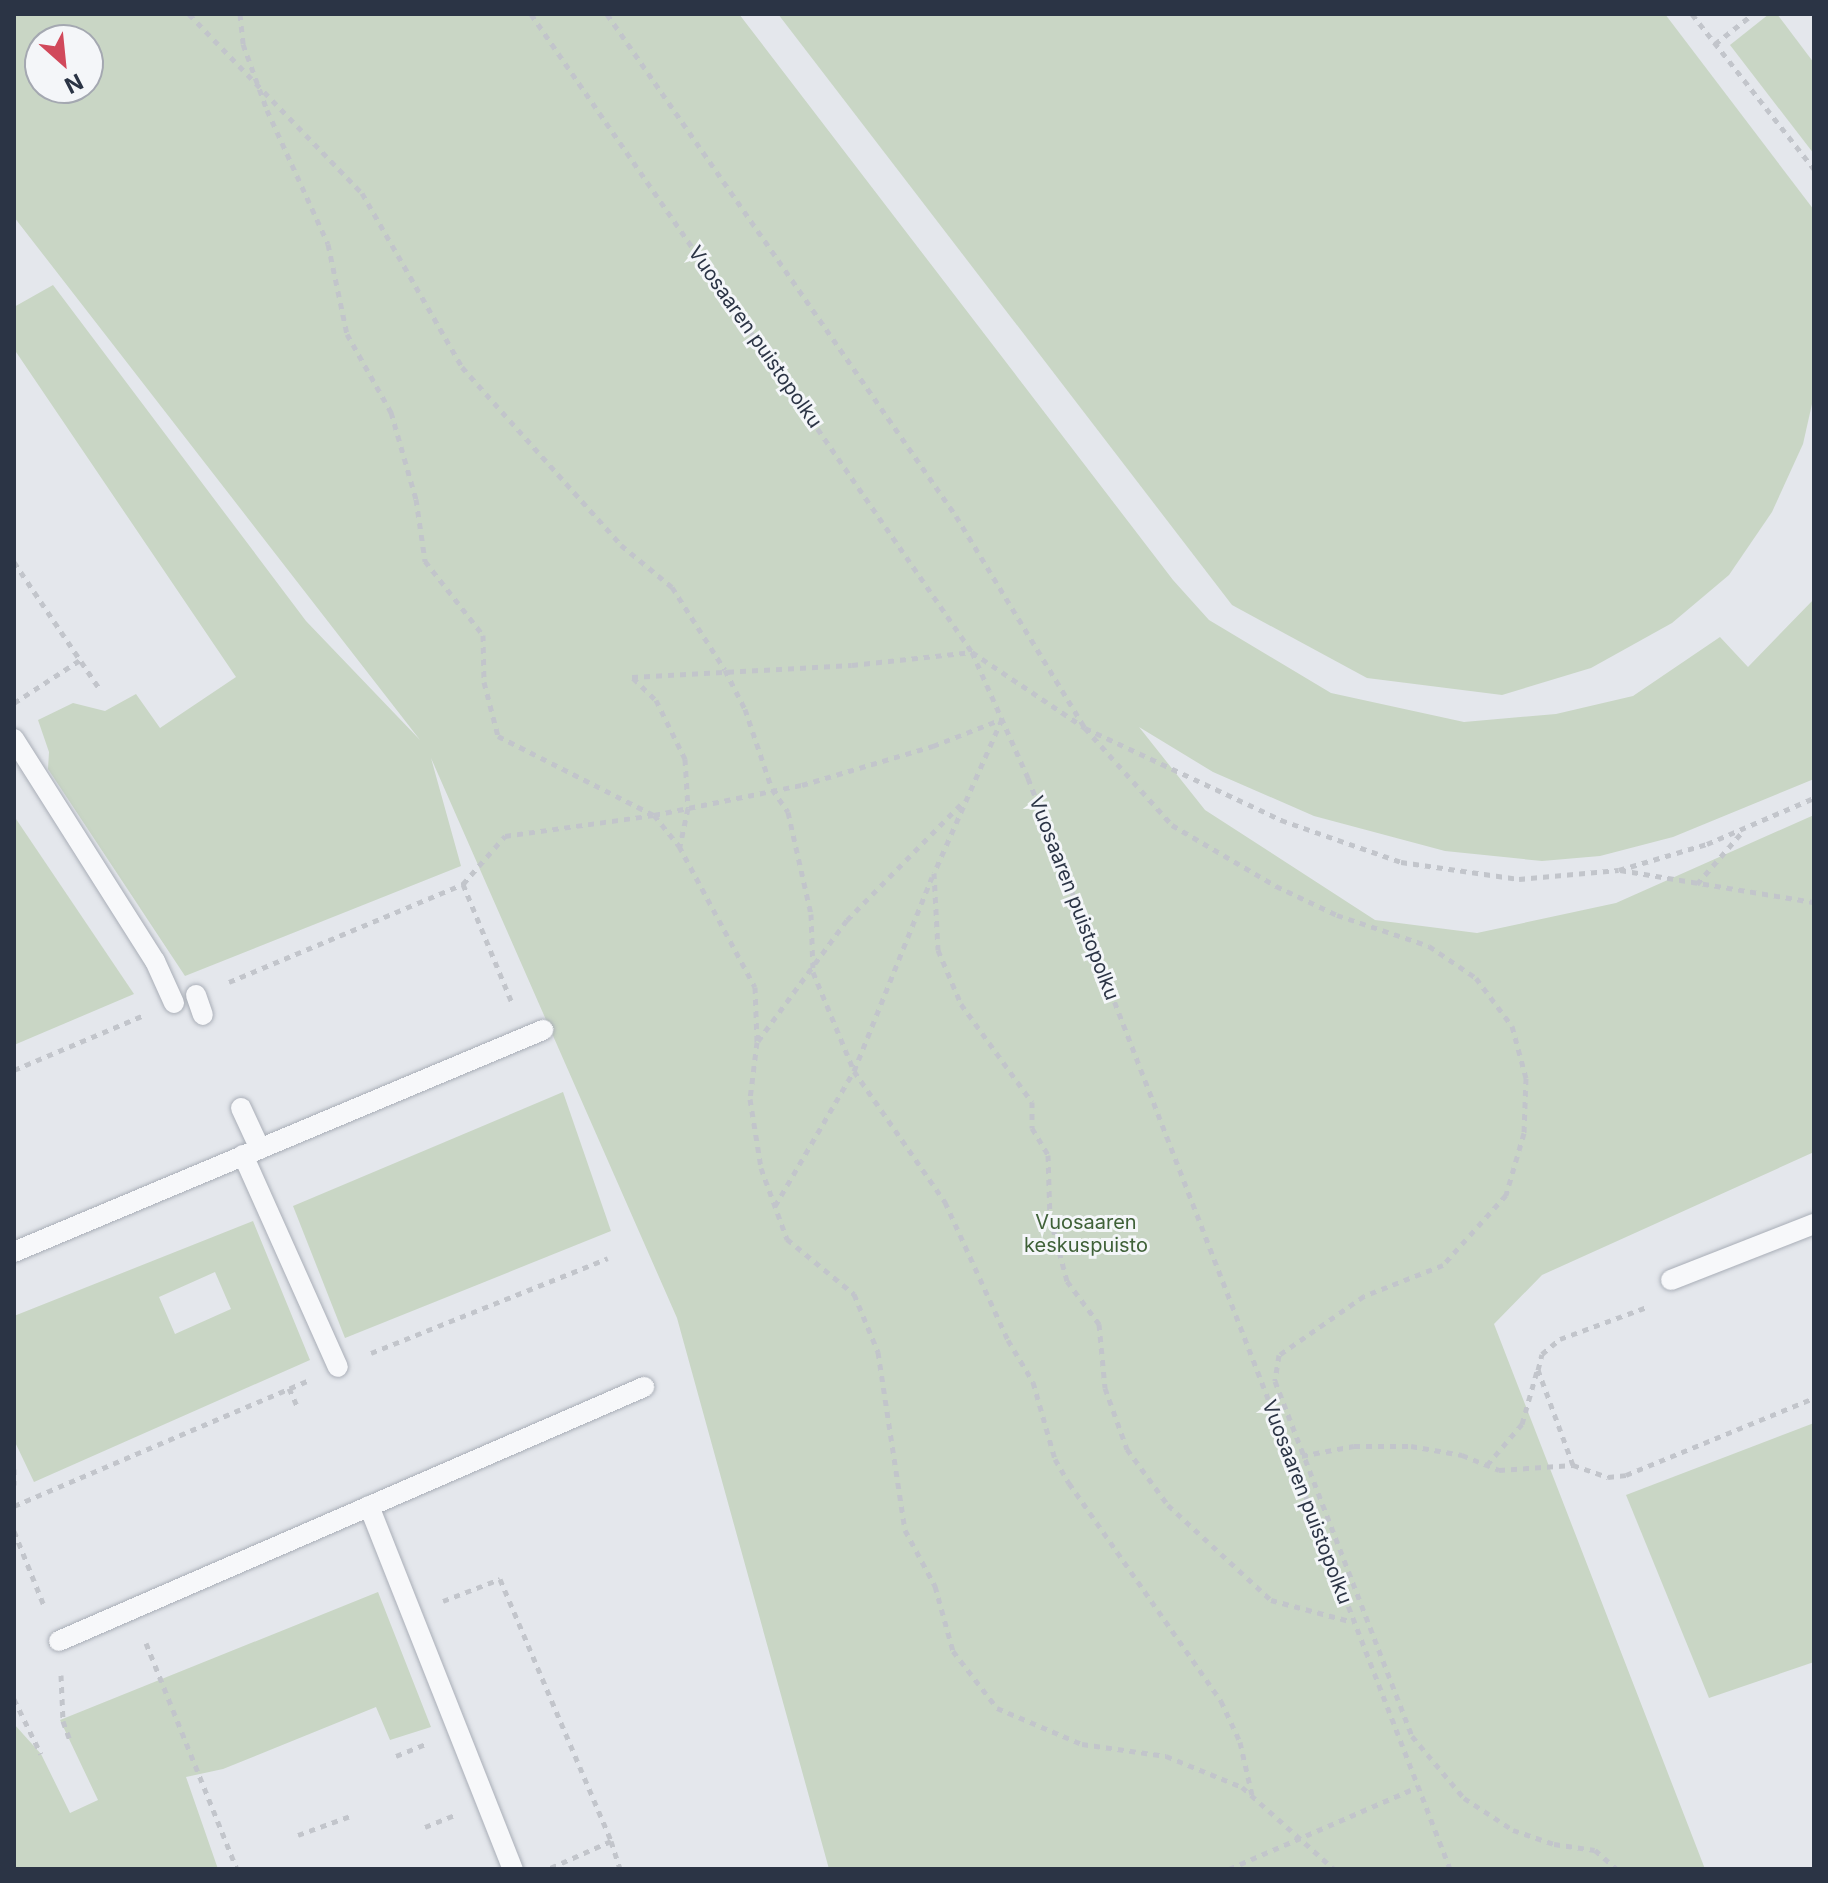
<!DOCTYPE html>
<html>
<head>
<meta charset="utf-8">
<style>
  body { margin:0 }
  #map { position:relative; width:1828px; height:1883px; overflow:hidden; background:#e4e7ec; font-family:Inter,sans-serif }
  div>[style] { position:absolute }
  .green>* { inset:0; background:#c9d6c5 }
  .path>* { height:5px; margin-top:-2.5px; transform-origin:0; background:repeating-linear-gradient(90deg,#c2c5cb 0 6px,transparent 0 12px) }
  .roads { filter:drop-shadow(0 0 2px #a9aeb7) drop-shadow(0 0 2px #a9aeb7) }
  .lane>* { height:20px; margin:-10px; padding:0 10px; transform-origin:10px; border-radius:10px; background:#f7f8fa }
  span { translate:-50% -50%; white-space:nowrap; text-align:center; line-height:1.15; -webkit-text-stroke:6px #f4f6f9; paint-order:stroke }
  .street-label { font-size:20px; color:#2b3445 }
  .park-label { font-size:20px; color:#3f6138 }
  .frame { position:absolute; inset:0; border:16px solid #2b3445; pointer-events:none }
  .north { position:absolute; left:24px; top:24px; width:80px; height:80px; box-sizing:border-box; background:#f4f6f9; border:2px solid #a4a8b1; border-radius:50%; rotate:153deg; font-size:22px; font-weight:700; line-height:32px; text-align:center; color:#2b3445 }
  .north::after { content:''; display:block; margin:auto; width:28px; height:36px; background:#d1495b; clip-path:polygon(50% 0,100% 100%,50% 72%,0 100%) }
</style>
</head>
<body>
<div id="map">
  <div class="green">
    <div style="clip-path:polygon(evenodd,14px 14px,739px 14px,1173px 580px,1209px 620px,1331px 693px,1464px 722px,1556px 714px,1633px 696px,1720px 637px,1748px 667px,1814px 599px,1814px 779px,1673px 837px,1600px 856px,1542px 861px,1445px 851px,1314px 816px,1213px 772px,1139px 727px,1205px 810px,1375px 920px,1477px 933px,1616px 903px,1814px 815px,1814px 1152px,1542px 1275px,1494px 1324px,1705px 1869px,829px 1869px,677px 1318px,431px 758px,461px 866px,185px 976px,48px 769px,49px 752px,38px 720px,73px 703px,105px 711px,136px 694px,160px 728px,236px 677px,14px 349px,14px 307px,53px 285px,306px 621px,420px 740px,14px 217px,14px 14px,40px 40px,88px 40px,88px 88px,40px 88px,40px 40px)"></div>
    <div style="clip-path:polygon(778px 14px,1665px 14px,1814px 210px,1814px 395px,1803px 444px,1772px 512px,1729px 575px,1672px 623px,1591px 668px,1502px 695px,1367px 678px,1232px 605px)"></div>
    <div style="clip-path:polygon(1769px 14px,1777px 14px,1814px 63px,1814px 154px,1730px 45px)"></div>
    <div style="clip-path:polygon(14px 816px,134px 994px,14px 1045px)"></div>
    <div style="clip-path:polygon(563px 1092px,611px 1231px,345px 1338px,293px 1206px)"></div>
    <div style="clip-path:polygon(evenodd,253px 1221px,310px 1360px,34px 1482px,14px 1440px,14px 1316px,253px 1221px,215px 1272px,231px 1309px,175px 1334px,159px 1297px,215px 1272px)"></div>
    <div style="clip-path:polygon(1814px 1423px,1814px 1662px,1709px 1698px,1626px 1495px)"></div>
    <div style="clip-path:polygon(378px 1592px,431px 1727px,390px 1740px,376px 1707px,223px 1769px,186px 1777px,218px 1869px,14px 1869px,14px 1724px,41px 1754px,70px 1813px,98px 1800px,60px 1720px)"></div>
  </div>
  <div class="path">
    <div style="left:189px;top:14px;width:249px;rotate:46deg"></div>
    <div style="left:362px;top:193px;width:201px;rotate:60.1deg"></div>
    <div style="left:462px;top:367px;width:239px;rotate:48.2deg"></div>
    <div style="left:621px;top:545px;width:66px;rotate:39.5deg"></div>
    <div style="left:672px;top:587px;width:98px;rotate:57.4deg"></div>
    <div style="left:725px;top:670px;width:44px;rotate:62.9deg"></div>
    <div style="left:745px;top:709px;width:84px;rotate:71.4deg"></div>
    <div style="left:772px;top:789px;width:28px;rotate:55deg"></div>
    <div style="left:788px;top:812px;width:105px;rotate:77.3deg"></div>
    <div style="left:811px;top:914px;width:58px;rotate:88deg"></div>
    <div style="left:813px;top:972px;width:107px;rotate:67.5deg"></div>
    <div style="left:854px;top:1071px;width:160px;rotate:55.2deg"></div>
    <div style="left:945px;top:1202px;width:152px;rotate:65.5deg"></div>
    <div style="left:1008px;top:1340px;width:49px;rotate:59.2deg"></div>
    <div style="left:1033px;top:1382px;width:80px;rotate:74.1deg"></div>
    <div style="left:1055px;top:1459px;width:28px;rotate:60deg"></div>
    <div style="left:1069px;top:1483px;width:266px;rotate:55.1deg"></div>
    <div style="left:1221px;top:1701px;width:45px;rotate:65.1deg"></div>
    <div style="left:1240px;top:1742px;width:54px;rotate:77.2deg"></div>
    <div style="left:240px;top:14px;width:30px;rotate:84deg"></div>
    <div style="left:243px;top:44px;width:70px;rotate:70deg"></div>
    <div style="left:267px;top:110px;width:147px;rotate:65.5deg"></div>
    <div style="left:328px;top:244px;width:92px;rotate:78.1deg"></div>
    <div style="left:347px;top:334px;width:90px;rotate:60.6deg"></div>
    <div style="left:391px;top:412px;width:91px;rotate:74deg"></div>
    <div style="left:416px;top:499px;width:63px;rotate:81.7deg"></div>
    <div style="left:425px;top:561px;width:94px;rotate:51.9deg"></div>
    <div style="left:483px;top:635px;width:47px;rotate:88.8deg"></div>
    <div style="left:484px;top:682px;width:56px;rotate:75.5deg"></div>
    <div style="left:498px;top:736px;width:175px;rotate:26.9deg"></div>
    <div style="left:654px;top:815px;width:40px;rotate:51deg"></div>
    <div style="left:679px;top:846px;width:160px;rotate:61.7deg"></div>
    <div style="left:755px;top:987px;width:55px;rotate:87.9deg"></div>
    <div style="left:757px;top:1042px;width:57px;rotate:97deg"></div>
    <div style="left:750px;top:1099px;width:70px;rotate:80.9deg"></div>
    <div style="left:761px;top:1168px;width:76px;rotate:69.9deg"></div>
    <div style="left:787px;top:1239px;width:87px;rotate:39.4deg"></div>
    <div style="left:854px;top:1294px;width:63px;rotate:67.5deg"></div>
    <div style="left:878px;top:1352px;width:180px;rotate:81.4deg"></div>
    <div style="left:905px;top:1530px;width:64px;rotate:61.8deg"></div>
    <div style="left:935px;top:1586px;width:67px;rotate:74.5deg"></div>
    <div style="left:953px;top:1651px;width:72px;rotate:52.3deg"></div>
    <div style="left:997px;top:1708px;width:92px;rotate:23deg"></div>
    <div style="left:1082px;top:1744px;width:85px;rotate:8.1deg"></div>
    <div style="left:1166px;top:1756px;width:82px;rotate:22.2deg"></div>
    <div style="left:1242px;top:1787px;width:123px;rotate:41.7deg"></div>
    <div style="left:531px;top:14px;width:776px;rotate:55.35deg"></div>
    <div style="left:972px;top:652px;width:138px;rotate:66deg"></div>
    <div style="left:1028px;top:778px;width:1170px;rotate:68.85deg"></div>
    <div style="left:607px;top:14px;width:611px;rotate:55.19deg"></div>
    <div style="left:956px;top:516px;width:248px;rotate:58.7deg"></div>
    <div style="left:1085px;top:728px;width:130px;rotate:48.1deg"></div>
    <div style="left:1172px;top:825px;width:121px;rotate:30.4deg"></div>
    <div style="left:1276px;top:886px;width:68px;rotate:25.4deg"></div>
    <div style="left:1337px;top:915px;width:97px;rotate:18.6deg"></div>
    <div style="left:1429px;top:946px;width:57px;rotate:34.2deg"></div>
    <div style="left:1476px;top:978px;width:60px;rotate:53.1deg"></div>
    <div style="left:1512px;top:1026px;width:54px;rotate:74.9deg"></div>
    <div style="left:1526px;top:1078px;width:55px;rotate:92.1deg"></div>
    <div style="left:1524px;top:1133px;width:65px;rotate:106.2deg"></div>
    <div style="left:1506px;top:1195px;width:94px;rotate:132deg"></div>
    <div style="left:1443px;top:1265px;width:85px;rotate:158.6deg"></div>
    <div style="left:1364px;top:1296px;width:103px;rotate:145.2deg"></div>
    <div style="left:1279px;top:1355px;width:26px;rotate:99deg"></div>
    <div style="left:1275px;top:1381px;width:381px;rotate:68.9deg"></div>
    <div style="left:1412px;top:1736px;width:81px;rotate:50deg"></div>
    <div style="left:1464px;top:1798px;width:59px;rotate:33.1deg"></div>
    <div style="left:1513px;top:1830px;width:43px;rotate:18.9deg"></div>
    <div style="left:1554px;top:1844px;width:41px;rotate:8.3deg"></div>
    <div style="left:1595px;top:1850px;width:29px;rotate:41deg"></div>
    <div style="left:1692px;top:14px;width:197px;rotate:51.8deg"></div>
    <div style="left:1715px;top:44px;width:48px;rotate:-38.3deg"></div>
    <div style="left:14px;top:562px;width:152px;rotate:56deg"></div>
    <div style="left:632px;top:677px;width:220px;rotate:-3.1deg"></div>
    <div style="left:852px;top:665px;width:121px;rotate:-6.2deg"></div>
    <div style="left:972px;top:652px;width:136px;rotate:33.9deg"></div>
    <div style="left:1085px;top:728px;width:217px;rotate:25.1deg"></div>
    <div style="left:1281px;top:820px;width:127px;rotate:19.3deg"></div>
    <div style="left:1401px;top:862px;width:119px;rotate:8.2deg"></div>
    <div style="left:1519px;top:879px;width:100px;rotate:-5.1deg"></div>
    <div style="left:1619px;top:870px;width:92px;rotate:-16.5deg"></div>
    <div style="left:1707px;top:844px;width:116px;rotate:-23.3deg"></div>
    <div style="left:633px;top:678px;width:32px;rotate:44deg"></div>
    <div style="left:656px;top:700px;width:66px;rotate:63.8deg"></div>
    <div style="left:685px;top:759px;width:49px;rotate:86.5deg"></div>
    <div style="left:688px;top:808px;width:39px;rotate:102deg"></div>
    <div style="left:14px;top:703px;width:79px;rotate:-33.1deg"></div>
    <div style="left:1620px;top:870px;width:197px;rotate:9.4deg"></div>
    <div style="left:463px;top:884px;width:64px;rotate:-48.8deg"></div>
    <div style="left:505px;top:836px;width:150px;rotate:-8deg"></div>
    <div style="left:654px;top:815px;width:151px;rotate:-11.5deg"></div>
    <div style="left:802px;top:785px;width:137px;rotate:-16.6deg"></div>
    <div style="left:933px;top:746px;width:74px;rotate:-21.4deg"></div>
    <div style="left:1002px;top:719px;width:168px;rotate:113.8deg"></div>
    <div style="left:934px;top:873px;width:77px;rotate:87deg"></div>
    <div style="left:938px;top:950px;width:59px;rotate:66.9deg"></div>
    <div style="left:961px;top:1004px;width:121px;rotate:54.1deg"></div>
    <div style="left:1032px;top:1102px;width:26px;rotate:90deg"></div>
    <div style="left:1032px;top:1128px;width:31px;rotate:59deg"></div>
    <div style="left:1048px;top:1155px;width:62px;rotate:88.2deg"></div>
    <div style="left:1050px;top:1217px;width:66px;rotate:75.1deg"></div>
    <div style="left:1067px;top:1281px;width:54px;rotate:53.3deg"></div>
    <div style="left:1099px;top:1324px;width:64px;rotate:84.6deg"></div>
    <div style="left:1105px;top:1388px;width:65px;rotate:70.2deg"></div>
    <div style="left:1127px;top:1449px;width:69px;rotate:53.8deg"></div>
    <div style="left:1168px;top:1505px;width:140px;rotate:42.7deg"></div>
    <div style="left:1271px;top:1600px;width:85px;rotate:15deg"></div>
    <div style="left:1697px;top:884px;width:70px;rotate:-49deg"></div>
    <div style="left:229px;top:982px;width:254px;rotate:-22.7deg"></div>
    <div style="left:463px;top:884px;width:129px;rotate:67.6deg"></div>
    <div style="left:758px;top:1041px;width:150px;rotate:-53.7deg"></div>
    <div style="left:847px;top:920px;width:167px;rotate:-45.5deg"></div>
    <div style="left:14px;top:1070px;width:139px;rotate:-22.9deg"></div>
    <div style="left:775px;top:1206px;width:156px;rotate:-59.7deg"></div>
    <div style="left:854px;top:1071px;width:209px;rotate:-68.1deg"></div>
    <div style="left:371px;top:1353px;width:255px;rotate:-21.8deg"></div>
    <div style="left:289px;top:1388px;width:22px;rotate:66deg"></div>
    <div style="left:1290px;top:1458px;width:65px;rotate:-10.6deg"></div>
    <div style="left:1354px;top:1446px;width:57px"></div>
    <div style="left:1411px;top:1446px;width:52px;rotate:10deg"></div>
    <div style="left:1462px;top:1455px;width:40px;rotate:22deg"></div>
    <div style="left:1499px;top:1470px;width:74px;rotate:-3.9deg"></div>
    <div style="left:1573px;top:1465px;width:37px;rotate:19deg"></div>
    <div style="left:1608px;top:1477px;width:18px;rotate:-6deg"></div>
    <div style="left:1626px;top:1475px;width:203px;rotate:-22.3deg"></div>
    <div style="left:1487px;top:1465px;width:54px;rotate:-49.5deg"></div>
    <div style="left:1522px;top:1424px;width:55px;rotate:-74.2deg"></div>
    <div style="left:1573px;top:1465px;width:101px;rotate:-110.2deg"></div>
    <div style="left:1538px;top:1370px;width:16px;rotate:-76deg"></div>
    <div style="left:1542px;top:1354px;width:23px;rotate:-40deg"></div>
    <div style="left:1560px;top:1339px;width:93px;rotate:-20.2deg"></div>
    <div style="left:14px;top:1469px;width:16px;rotate:90deg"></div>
    <div style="left:14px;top:1506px;width:319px;rotate:-23.1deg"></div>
    <div style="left:14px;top:1531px;width:83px;rotate:68.1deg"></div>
    <div style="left:443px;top:1601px;width:61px;rotate:-21.1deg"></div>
    <div style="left:500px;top:1579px;width:285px;rotate:67deg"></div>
    <div style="left:611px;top:1841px;width:69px;rotate:156deg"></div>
    <div style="left:146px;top:1643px;width:244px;rotate:68.1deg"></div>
    <div style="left:61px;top:1675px;width:46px;rotate:87.5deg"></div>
    <div style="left:63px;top:1721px;width:20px;rotate:70deg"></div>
    <div style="left:14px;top:1699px;width:61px;rotate:63.9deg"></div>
    <div style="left:396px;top:1756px;width:32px;rotate:-22deg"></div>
    <div style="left:425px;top:1827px;width:32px;rotate:-22deg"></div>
    <div style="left:298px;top:1835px;width:59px;rotate:-20deg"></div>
    <div style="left:611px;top:1841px;width:29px;rotate:72deg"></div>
    <div style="left:1229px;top:1869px;width:206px;rotate:-23.5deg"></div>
  </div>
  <div class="roads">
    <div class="lane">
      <div style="left:14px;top:739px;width:263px;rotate:57.6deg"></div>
      <div style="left:155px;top:961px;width:46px;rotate:65.7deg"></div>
      <div style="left:196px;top:995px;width:21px;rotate:71deg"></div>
      <div style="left:241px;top:1108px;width:45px;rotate:65.1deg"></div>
      <div style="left:243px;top:1155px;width:232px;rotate:65.9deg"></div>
      <div style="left:14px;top:1252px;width:574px;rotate:-22.77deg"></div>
      <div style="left:1671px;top:1280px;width:154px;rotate:-21.4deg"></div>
      <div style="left:369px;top:1506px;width:391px;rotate:68.4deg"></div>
      <div style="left:59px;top:1641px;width:638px;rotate:-23.47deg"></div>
    </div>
  </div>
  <div class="street-label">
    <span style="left:755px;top:337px;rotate:55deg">Vuosaaren puistopolku</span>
    <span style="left:1074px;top:898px;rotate:69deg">Vuosaaren puistopolku</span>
    <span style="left:1307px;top:1502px;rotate:69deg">Vuosaaren puistopolku</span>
  </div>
  <div class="park-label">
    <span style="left:1086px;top:1234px">Vuosaaren<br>keskuspuisto</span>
  </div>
  <div class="frame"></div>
  <div class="north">N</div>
</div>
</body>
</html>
